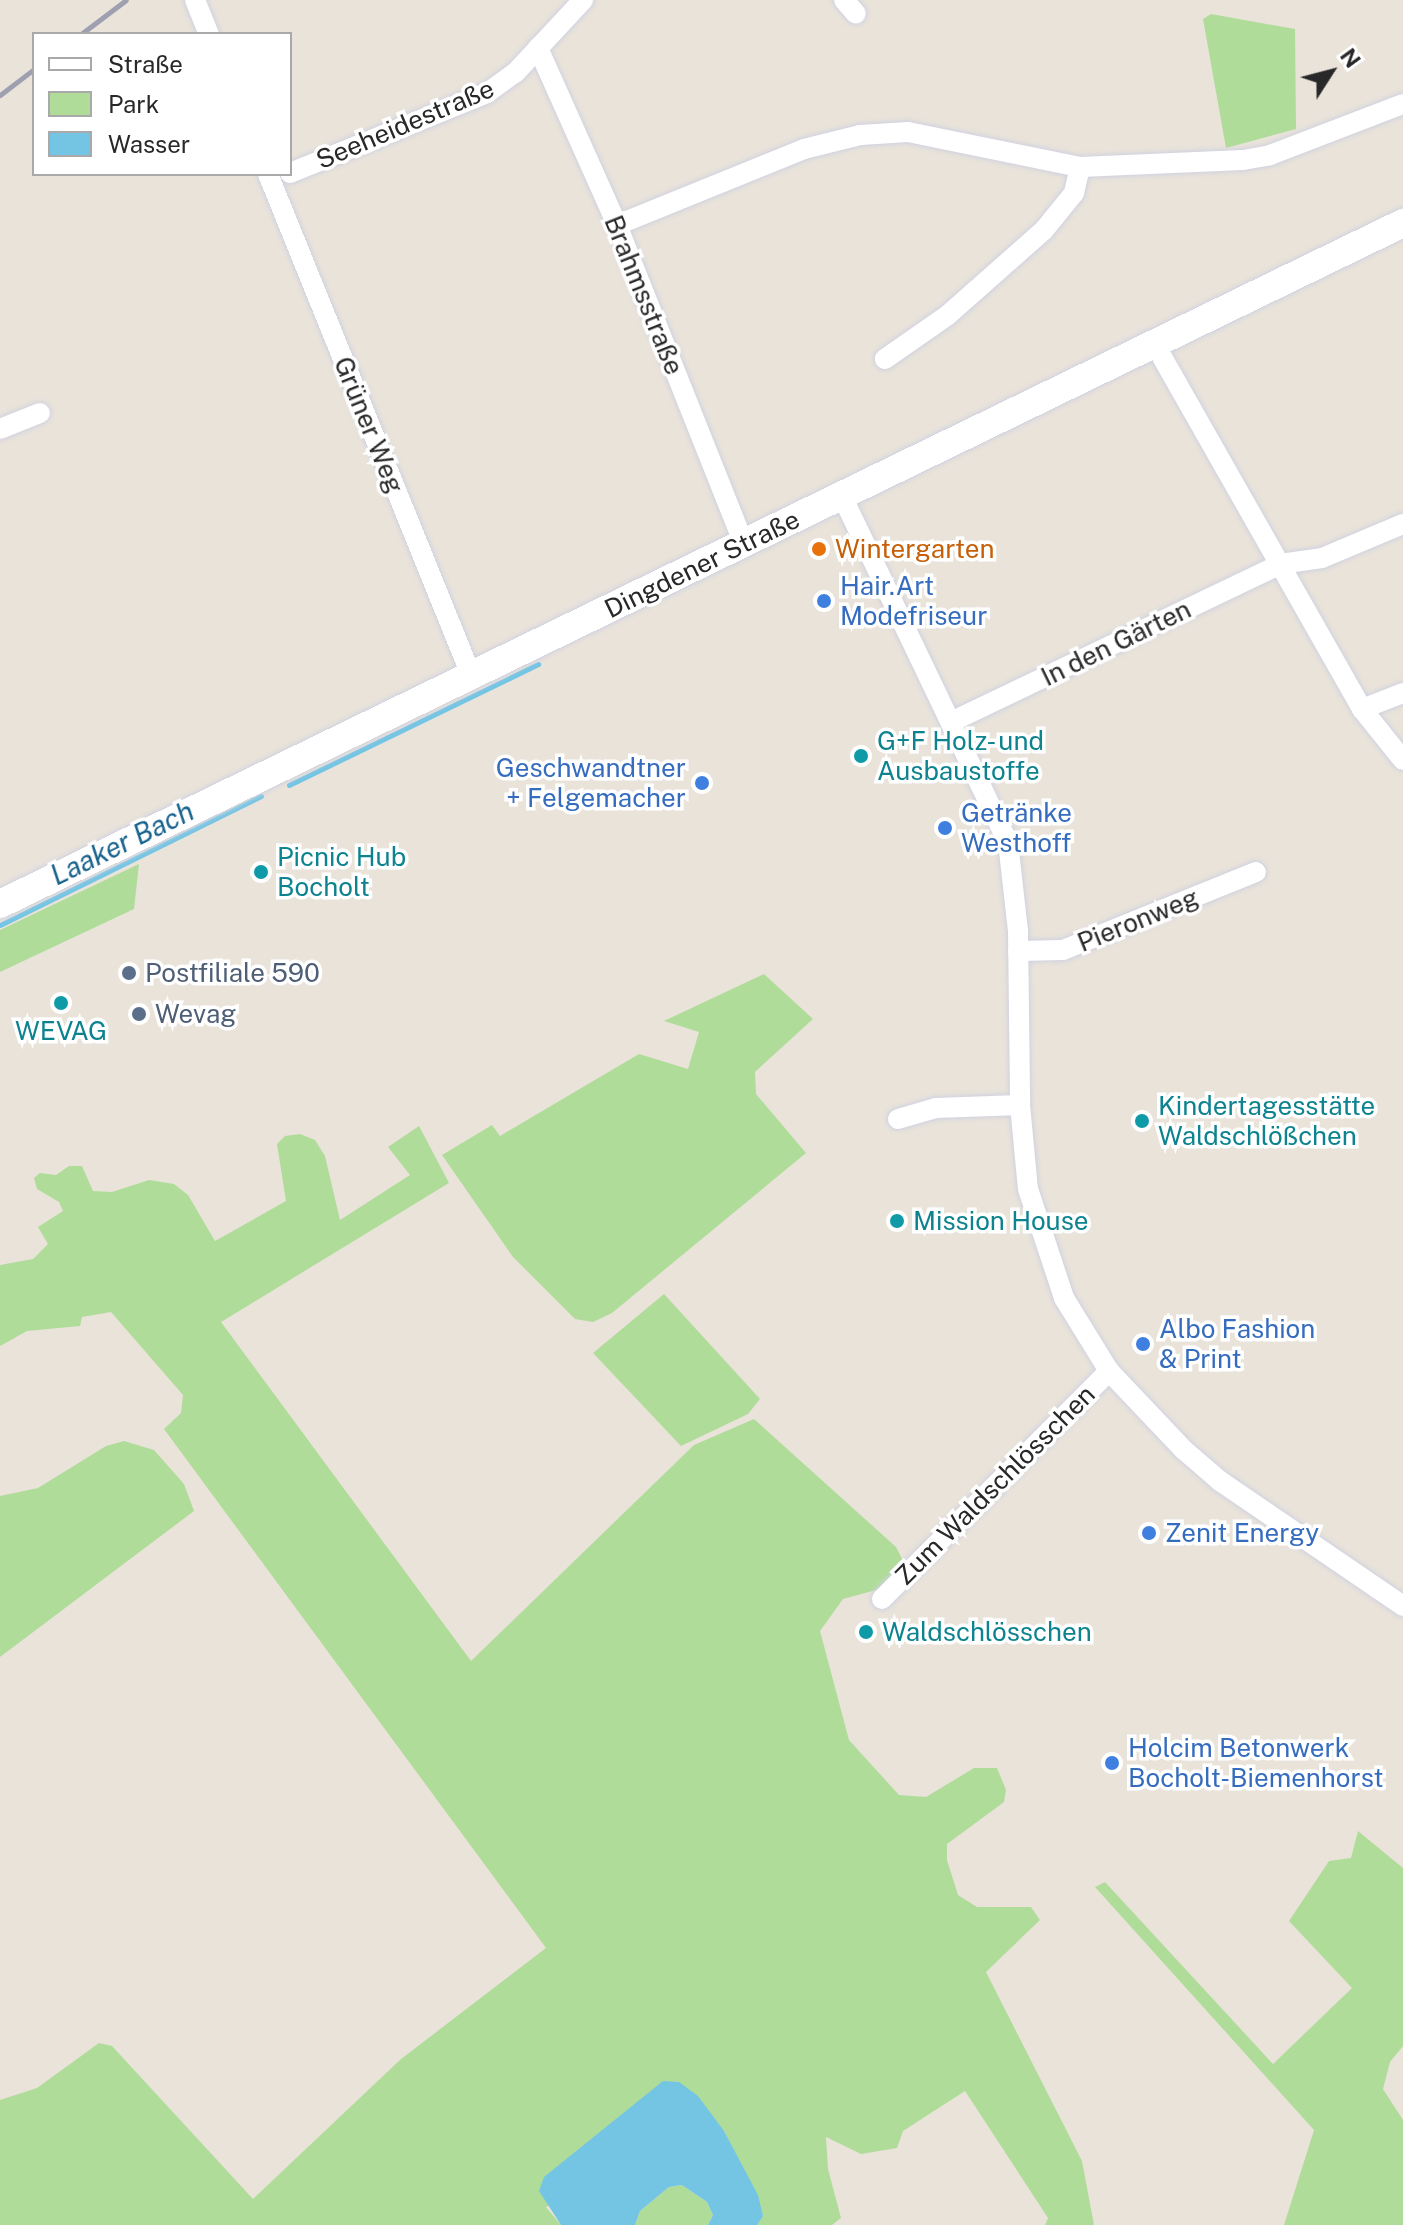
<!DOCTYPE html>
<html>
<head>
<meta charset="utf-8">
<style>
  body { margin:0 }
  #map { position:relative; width:1403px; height:2225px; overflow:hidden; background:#e9e3da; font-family:"Public Sans",sans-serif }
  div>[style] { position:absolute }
  .green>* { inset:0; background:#b0dc9a }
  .water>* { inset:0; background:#74c5e4 }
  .stream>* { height:5px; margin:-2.5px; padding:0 2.5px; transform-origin:2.5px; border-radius:2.5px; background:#74c5e4 }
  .roads { filter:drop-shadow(0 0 2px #d0d2e0) drop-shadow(0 0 2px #d0d2e0) }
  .minor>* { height:20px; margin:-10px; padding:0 10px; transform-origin:10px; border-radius:10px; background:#fff }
  .secondary>* { height:28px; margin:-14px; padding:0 14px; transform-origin:14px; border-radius:14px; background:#fff }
  .rail>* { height:5px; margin:-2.5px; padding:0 2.5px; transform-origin:2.5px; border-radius:2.5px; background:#9ea0b1 }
  .dots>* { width:22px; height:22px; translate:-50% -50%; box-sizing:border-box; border:4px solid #fff; border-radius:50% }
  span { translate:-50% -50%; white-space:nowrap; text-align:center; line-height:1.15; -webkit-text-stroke:7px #fff; paint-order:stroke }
  .street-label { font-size:26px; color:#282828 }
  .food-label { font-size:26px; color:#c56008 }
  .left { translate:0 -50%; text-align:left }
  .shop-label { font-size:26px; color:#366cbe }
  .right { translate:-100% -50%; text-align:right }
  .culture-label { font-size:26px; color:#0d838f }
  .service-label { font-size:26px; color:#4e5e75 }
  .water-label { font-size:28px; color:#17628c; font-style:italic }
  .legend { position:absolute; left:32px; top:32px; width:260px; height:144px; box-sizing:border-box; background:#fff; border:2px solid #a9a9a9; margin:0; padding:10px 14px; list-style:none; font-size:24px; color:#282828 }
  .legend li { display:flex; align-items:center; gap:16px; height:40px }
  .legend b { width:40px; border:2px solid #a9a9a9 }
  .north { position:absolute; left:1291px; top:32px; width:80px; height:80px; -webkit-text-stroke:6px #fff; paint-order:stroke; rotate:54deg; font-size:22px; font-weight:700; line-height:32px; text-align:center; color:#282828 }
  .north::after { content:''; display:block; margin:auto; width:28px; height:36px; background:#282828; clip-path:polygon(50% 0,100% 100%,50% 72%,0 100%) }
</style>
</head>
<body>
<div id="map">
  <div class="green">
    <div style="clip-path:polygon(1211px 14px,1295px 29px,1296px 129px,1226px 148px,1203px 19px)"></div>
    <div style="clip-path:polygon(139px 864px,134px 909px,0 972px,0 930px)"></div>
    <div style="clip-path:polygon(764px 974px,813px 1019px,755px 1072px,756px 1094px,806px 1153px,612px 1313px,593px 1322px,575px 1319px,513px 1257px,442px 1155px,492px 1125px,500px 1136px,639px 1054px,688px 1069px,699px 1032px,664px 1021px)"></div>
    <div style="clip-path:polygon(419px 1126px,449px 1183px,221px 1322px,471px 1661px,694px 1445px,754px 1419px,896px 1547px,913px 1580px,843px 1599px,820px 1631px,849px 1740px,899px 1795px,926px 1797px,974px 1768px,997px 1768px,1006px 1790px,1004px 1802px,947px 1844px,947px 1860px,958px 1895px,977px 1907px,1031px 1907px,1040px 1920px,986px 1972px,1082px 2161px,1094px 2225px,1045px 2225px,1048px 2218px,965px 2091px,903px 2131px,897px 2148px,861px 2154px,826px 2137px,828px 2169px,841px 2218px,832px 2225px,757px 2225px,763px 2215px,724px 2131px,546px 2207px,561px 2225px,0 2225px,0 2100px,37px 2088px,99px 2043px,112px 2046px,253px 2199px,401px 2059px,546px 1948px,164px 1429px,181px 1413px,183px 1395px,111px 1312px,82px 1317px,80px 1326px,27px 1331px,0 1346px,0 1265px,33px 1259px,48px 1244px,38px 1227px,63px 1211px,59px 1202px,37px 1189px,34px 1178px,40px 1173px,56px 1175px,69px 1166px,82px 1166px,93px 1191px,112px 1192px,149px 1180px,174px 1184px,188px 1195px,215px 1241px,286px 1201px,277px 1144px,285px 1136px,300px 1134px,315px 1140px,325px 1156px,340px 1220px,410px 1175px,388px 1147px)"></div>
    <div style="clip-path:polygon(664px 1294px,760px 1399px,748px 1414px,681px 1446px,593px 1353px)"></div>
    <div style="clip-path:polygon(124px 1441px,154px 1450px,184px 1484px,194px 1511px,0 1657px,0 1496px,38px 1488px,106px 1446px)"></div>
    <div style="clip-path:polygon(1358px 1831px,1403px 1868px,1403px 2046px,1390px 2062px,1383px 2089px,1403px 2120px,1403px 2225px,1284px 2225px,1314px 2130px,1095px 1887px,1105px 1882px,1273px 2064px,1352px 1988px,1289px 1921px,1329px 1861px,1351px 1858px)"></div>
    <div style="clip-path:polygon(682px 2185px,707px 2202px,713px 2215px,708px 2225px,635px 2225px,640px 2211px,669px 2187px)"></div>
  </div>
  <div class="water">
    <div style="clip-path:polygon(663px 2081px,679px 2082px,698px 2096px,724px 2131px,758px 2195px,763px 2216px,757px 2225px,708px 2225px,713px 2215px,707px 2202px,682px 2185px,669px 2187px,640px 2211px,635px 2225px,561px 2225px,539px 2191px,544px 2177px)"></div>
  </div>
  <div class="stream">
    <div style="left:289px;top:785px;width:277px;rotate:-25.9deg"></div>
    <div style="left:0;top:925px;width:291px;rotate:-26.3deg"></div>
  </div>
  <div class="roads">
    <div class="minor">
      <div style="left:195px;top:0;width:37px;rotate:68deg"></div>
      <div style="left:844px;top:0;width:18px;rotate:49deg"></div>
      <div style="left:538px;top:48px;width:194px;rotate:65.9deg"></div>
      <div style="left:617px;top:225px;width:343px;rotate:68.3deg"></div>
      <div style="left:1080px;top:167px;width:163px;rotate:-2.5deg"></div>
      <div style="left:1243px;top:160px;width:27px;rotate:-10deg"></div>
      <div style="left:1270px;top:155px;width:142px;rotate:-21deg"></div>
      <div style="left:290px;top:173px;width:213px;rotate:-22.1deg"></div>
      <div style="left:487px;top:93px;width:34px;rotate:-36deg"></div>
      <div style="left:515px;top:73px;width:100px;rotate:-47deg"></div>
      <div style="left:268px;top:174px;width:541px;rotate:67.94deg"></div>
      <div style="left:617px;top:225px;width:202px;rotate:-22.1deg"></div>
      <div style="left:804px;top:149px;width:58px;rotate:-14deg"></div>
      <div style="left:860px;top:135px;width:48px;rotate:-3.6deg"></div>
      <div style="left:908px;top:132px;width:176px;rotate:11.5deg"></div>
      <div style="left:1080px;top:167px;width:27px;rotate:103deg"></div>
      <div style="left:1074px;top:193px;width:48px;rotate:129deg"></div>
      <div style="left:1044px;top:230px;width:128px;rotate:138.5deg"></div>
      <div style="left:948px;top:315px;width:77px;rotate:145.1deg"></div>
      <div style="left:1162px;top:357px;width:405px;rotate:60.4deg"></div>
      <div style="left:1362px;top:709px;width:65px;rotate:51.2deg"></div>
      <div style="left:0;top:429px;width:43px;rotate:-21.8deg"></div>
      <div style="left:842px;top:496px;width:384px;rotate:64.4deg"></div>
      <div style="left:1008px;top:842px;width:90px;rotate:83.6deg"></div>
      <div style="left:1018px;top:931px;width:174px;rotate:89.3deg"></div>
      <div style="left:1020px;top:1105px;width:84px;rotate:84.6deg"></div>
      <div style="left:1028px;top:1189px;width:115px;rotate:71.7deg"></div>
      <div style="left:1064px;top:1298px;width:86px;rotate:58.3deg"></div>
      <div style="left:1109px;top:1371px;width:109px;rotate:46.5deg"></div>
      <div style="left:1184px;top:1450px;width:48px;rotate:40.7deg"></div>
      <div style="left:1220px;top:1481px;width:222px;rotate:34.3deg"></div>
      <div style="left:1362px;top:709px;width:44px;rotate:-21.3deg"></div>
      <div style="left:953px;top:721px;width:363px;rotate:-25.6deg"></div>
      <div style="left:1280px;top:564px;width:42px;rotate:-8.1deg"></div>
      <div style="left:1322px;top:558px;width:88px;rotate:-22.8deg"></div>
      <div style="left:1018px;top:951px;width:45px;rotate:-1.3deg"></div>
      <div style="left:1063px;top:950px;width:208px;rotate:-22deg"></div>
      <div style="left:898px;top:1119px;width:40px;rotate:-16deg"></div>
      <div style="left:936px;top:1108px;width:84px;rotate:-2deg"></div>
      <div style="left:882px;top:1599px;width:322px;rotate:-45.1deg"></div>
    </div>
    <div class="secondary">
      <div style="left:0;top:904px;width:1560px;rotate:-25.89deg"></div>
    </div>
  </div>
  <div class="rail">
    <div style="left:81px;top:34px;width:56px;rotate:-37.1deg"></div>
    <div style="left:0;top:95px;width:43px;rotate:-37.4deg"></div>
  </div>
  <div class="dots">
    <div style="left:819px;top:549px;background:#e8710a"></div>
    <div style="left:824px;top:601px;background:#3f7fe0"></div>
    <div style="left:861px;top:756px;background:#0f9aa8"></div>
    <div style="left:702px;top:783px;background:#3f7fe0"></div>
    <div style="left:945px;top:828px;background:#3f7fe0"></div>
    <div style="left:261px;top:872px;background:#0f9aa8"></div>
    <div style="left:129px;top:973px;background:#5c6f8a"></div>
    <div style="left:61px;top:1003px;background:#0f9aa8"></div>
    <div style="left:139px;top:1014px;background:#5c6f8a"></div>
    <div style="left:1142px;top:1121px;background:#0f9aa8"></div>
    <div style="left:897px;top:1221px;background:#0f9aa8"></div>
    <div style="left:1143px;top:1344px;background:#3f7fe0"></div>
    <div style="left:1149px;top:1533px;background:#3f7fe0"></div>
    <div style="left:866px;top:1632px;background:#0f9aa8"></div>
    <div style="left:1112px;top:1763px;background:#3f7fe0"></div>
  </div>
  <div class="street-label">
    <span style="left:405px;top:124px;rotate:-23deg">Seeheidestraße</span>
    <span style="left:644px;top:295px;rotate:68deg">Brahmsstraße</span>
    <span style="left:369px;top:425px;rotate:68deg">Grüner Weg</span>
    <span style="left:702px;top:564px;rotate:-26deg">Dingdener Straße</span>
    <span style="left:1116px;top:643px;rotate:-26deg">In den Gärten</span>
    <span style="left:1138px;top:920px;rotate:-22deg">Pieronweg</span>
    <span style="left:995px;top:1485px;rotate:-45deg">Zum Waldschlösschen</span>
  </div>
  <div class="food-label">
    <span class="left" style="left:835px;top:549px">Wintergarten</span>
  </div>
  <div class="shop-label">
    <span class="left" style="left:840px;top:601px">Hair.Art<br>Modefriseur</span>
    <span class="right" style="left:686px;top:783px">Geschwandtner<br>+ Felgemacher</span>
    <span class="left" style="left:961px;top:828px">Getränke<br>Westhoff</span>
    <span class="left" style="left:1159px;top:1344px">Albo Fashion<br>&amp; Print</span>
    <span class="left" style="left:1165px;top:1533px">Zenit Energy</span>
    <span class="left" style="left:1128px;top:1763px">Holcim Betonwerk<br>Bocholt-Biemenhorst</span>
  </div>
  <div class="culture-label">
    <span class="left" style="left:877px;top:756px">G+F Holz- und<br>Ausbaustoffe</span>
    <span class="left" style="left:277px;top:872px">Picnic Hub<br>Bocholt</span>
    <span style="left:61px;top:1031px">WEVAG</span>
    <span class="left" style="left:1158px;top:1121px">Kindertagesstätte<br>Waldschlößchen</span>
    <span class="left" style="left:913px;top:1221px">Mission House</span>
    <span class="left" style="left:882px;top:1632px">Waldschlösschen</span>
  </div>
  <div class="service-label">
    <span class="left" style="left:145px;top:973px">Postfiliale 590</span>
    <span class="left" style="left:155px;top:1014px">Wevag</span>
  </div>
  <div class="water-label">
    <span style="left:122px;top:843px;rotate:-26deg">Laaker Bach</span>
  </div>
  <ul class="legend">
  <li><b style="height:10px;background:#fff"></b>Straße</li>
  <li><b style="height:22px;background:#b0dc9a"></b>Park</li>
  <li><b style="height:22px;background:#74c5e4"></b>Wasser</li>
  </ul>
  <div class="north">N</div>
</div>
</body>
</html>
